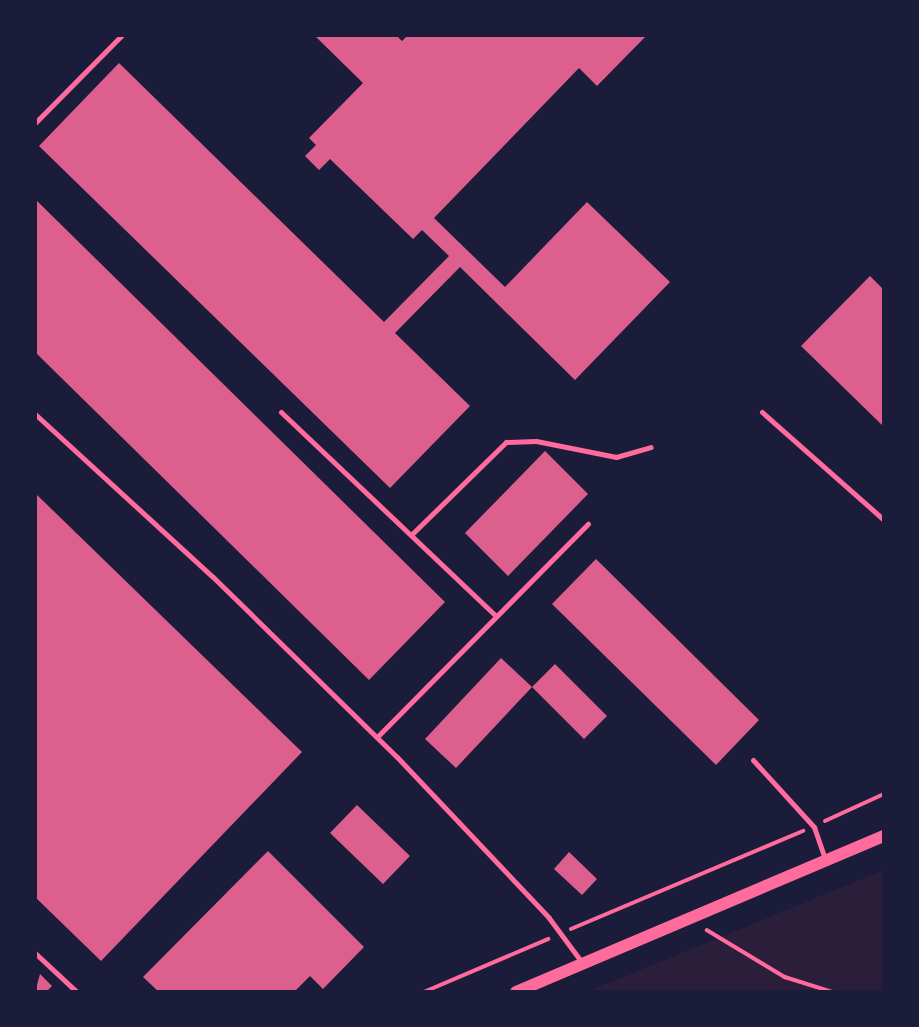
<!DOCTYPE html>
<html>
<head>
<meta charset="utf-8">
<style>
  body { margin:0 }
  #map { position:relative; width:919px; height:1027px; overflow:hidden; background:#1b1b3a; font-family:Merriweather,serif }
  div>[style] { position:absolute }
  .green>* { inset:0; background:#2a1e3b }
  .building>* { inset:0; background:#dd5f8e }
  .path>* { height:3.5px; margin:-1.75px; padding:0 1.75px; transform-origin:1.75px; border-radius:1.75px; background:#ff6b9d }
  .service>* { height:5px; margin:-2.5px; padding:0 2.5px; transform-origin:2.5px; border-radius:2.5px; background:#ff6b9d }
  .tertiary>* { height:12px; margin:-6px; padding:0 6px; transform-origin:6px; border-radius:6px; background:#ff6b9d }
  span { translate:-50% -50%; white-space:nowrap; text-align:center; line-height:1.15; -webkit-text-stroke:7px #1b1b3a; paint-order:stroke }
  .frame { position:absolute; inset:0; border:37px solid #1b1b3a; pointer-events:none }
</style>
</head>
<body>
<div id="map">
  <div class="green">
    <div style="clip-path:polygon(884px 870px,884px 992px,587px 992px)"></div>
  </div>
  <div class="building">
    <div style="clip-path:polygon(314px 35px,396px 35px,402px 41px,408px 35px,647px 35px,597px 86px,579px 68px,434px 218px,505px 287px,587px 202px,670px 282px,575px 380px,460px 267px,395px 333px,470px 406px,390px 488px,39px 146px,119px 63px,384px 322px,449px 256px,422px 230px,413px 239px,330px 159px,319px 170px,305px 156px,316px 145px,309px 138px,363px 83px)"></div>
    <div style="clip-path:polygon(35px 199px,445px 602px,369px 680px,35px 352px)"></div>
    <div style="clip-path:polygon(870px 276px,884px 290px,884px 427px,801px 346px)"></div>
    <div style="clip-path:polygon(545px 451px,588px 494px,508px 576px,465px 533px)"></div>
    <div style="clip-path:polygon(35px 493px,302px 752px,101px 961px,35px 897px)"></div>
    <div style="clip-path:polygon(596px 559px,759px 720px,716px 765px,552px 604px)"></div>
    <div style="clip-path:polygon(501px 658px,532px 687px,456px 768px,425px 739px)"></div>
    <div style="clip-path:polygon(555px 664px,607px 716px,584px 739px,532px 687px)"></div>
    <div style="clip-path:polygon(357px 805px,410px 856px,383px 884px,330px 833px)"></div>
    <div style="clip-path:polygon(268px 851px,364px 947px,323px 989px,310px 976px,294px 992px,159px 992px,143px 977px)"></div>
    <div style="clip-path:polygon(569px 852px,597px 879px,582px 895px,554px 869px)"></div>
    <div style="clip-path:polygon(40px 974px,52px 986px,46px 992px,35px 992px)"></div>
  </div>
  <div class="path">
    <div style="left:825px;top:821px;width:65px;rotate:-24.6deg"></div>
    <div style="left:571px;top:929px;width:252px;rotate:-22.9deg"></div>
    <div style="left:707px;top:930px;width:91px;rotate:31.1deg"></div>
    <div style="left:785px;top:977px;width:50px;rotate:17.4deg"></div>
    <div style="left:424px;top:992px;width:135px;rotate:-23.1deg"></div>
  </div>
  <div class="service">
    <div style="left:35px;top:123px;width:124px;rotate:-45.3deg"></div>
    <div style="left:281px;top:412px;width:296px;rotate:43.5deg"></div>
    <div style="left:762px;top:412px;width:163px;rotate:41.5deg"></div>
    <div style="left:35px;top:414px;width:241px;rotate:42.5deg"></div>
    <div style="left:213px;top:577px;width:257px;rotate:44.4deg"></div>
    <div style="left:397px;top:757px;width:221px;rotate:46.6deg"></div>
    <div style="left:549px;top:918px;width:57px;rotate:53.5deg"></div>
    <div style="left:411px;top:535px;width:133px;rotate:-44.4deg"></div>
    <div style="left:506px;top:442px;width:30px;rotate:-2deg"></div>
    <div style="left:536px;top:441px;width:82px;rotate:11.3deg"></div>
    <div style="left:616px;top:457px;width:36px;rotate:-16deg"></div>
    <div style="left:377px;top:737px;width:300px;rotate:-45.3deg"></div>
    <div style="left:753px;top:760px;width:91px;rotate:47.7deg"></div>
    <div style="left:814px;top:827px;width:36px;rotate:71deg"></div>
    <div style="left:35px;top:953px;width:57px;rotate:42.9deg"></div>
  </div>
  <div class="tertiary">
    <div style="left:516px;top:992px;width:400px;rotate:-23deg"></div>
  </div>
  <div class="frame"></div>
</div>
</body>
</html>
